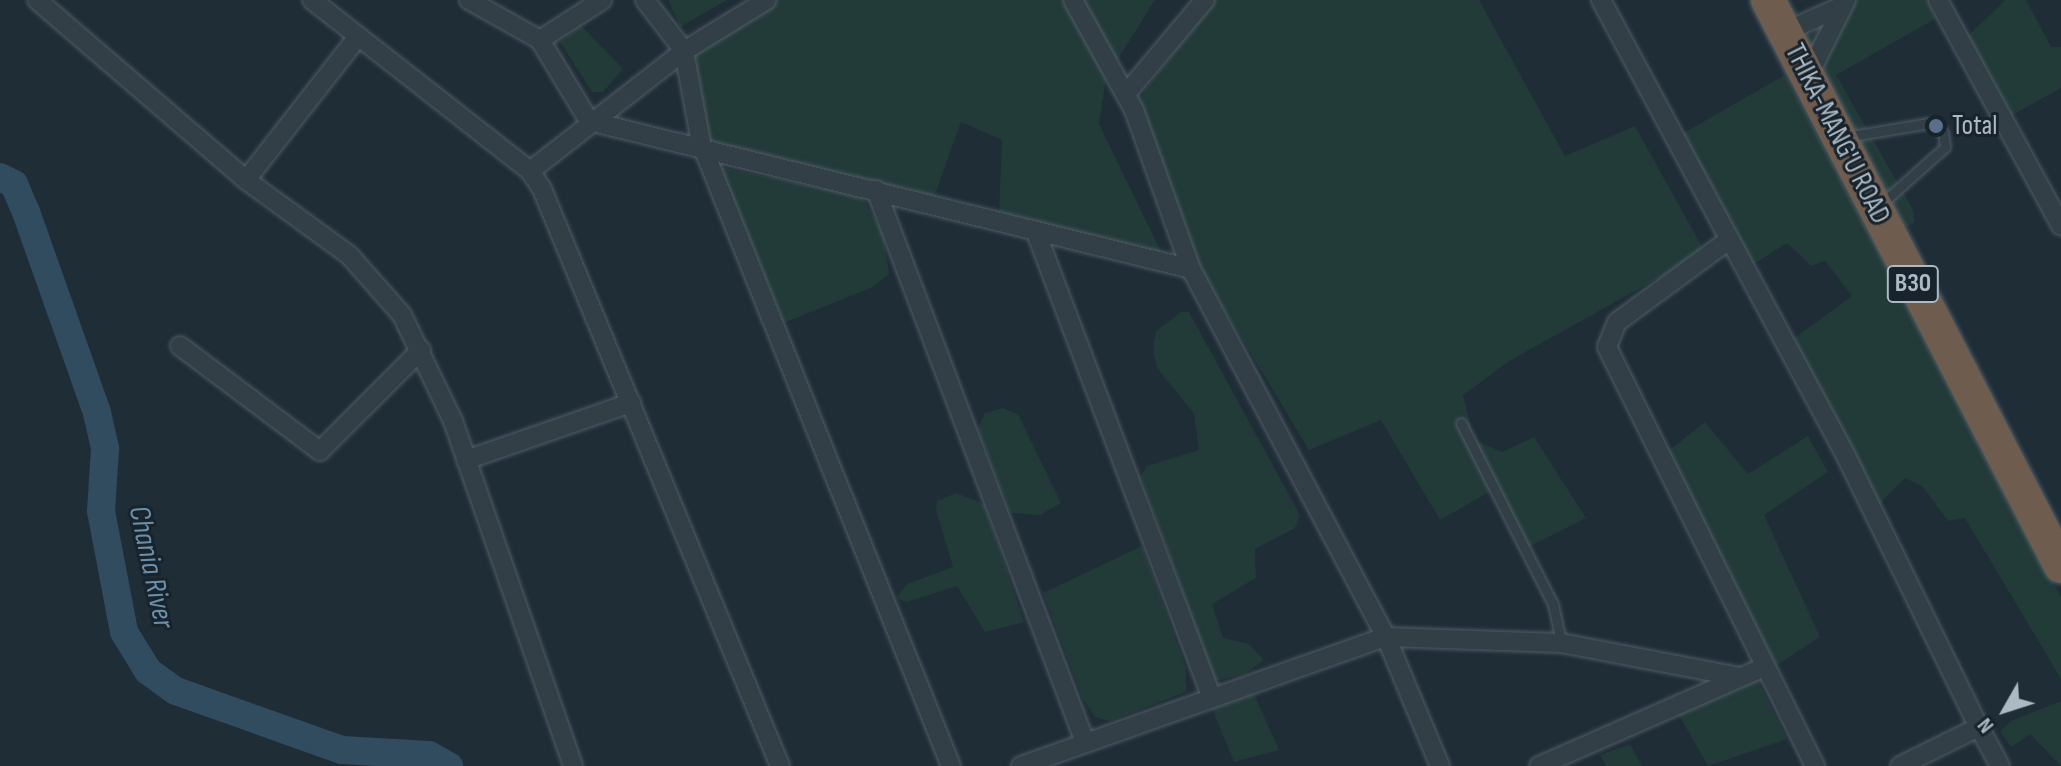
<!DOCTYPE html>
<html>
<head>
<meta charset="utf-8">
<style>
  body { margin:0 }
  #map { position:relative; width:2061px; height:766px; overflow:hidden; background:#1f2d37; font-family:"Sofia Sans Condensed",sans-serif }
  div>[style] { position:absolute }
  .green>* { inset:0; background:#223a38 }
  .river>* { height:28px; margin:-14px; padding:0 14px; transform-origin:14px; border-radius:14px; background:#324c5f }
  .roads { filter:drop-shadow(0 0 2px #505c66) drop-shadow(0 0 2px #505c66) }
  .lane>* { height:9px; margin:-4.5px; padding:0 4.5px; transform-origin:4.5px; border-radius:4.5px; background:#323f47 }
  .street>* { height:18px; margin:-9px; padding:0 9px; transform-origin:9px; border-radius:9px; background:#323f47 }
  .highway>* { height:34px; margin:-17px; padding:0 17px; transform-origin:17px; border-radius:17px; background:#6e5d4f }
  .dots>* { width:22px; height:22px; translate:-50% -50%; box-sizing:border-box; border:4px solid #18232c; border-radius:50% }
  span { translate:-50% -50%; white-space:nowrap; text-align:center; line-height:1.15; -webkit-text-stroke:6px #18232c; paint-order:stroke }
  .shield-label span { padding:2px 6px; background:#18232c; border:2px solid; border-radius:6px; -webkit-text-stroke-width:0 }
  .shield-label { font-size:26px; color:#acbac5; font-weight:700 }
  .poi-label { font-size:28px; color:#acbac5 }
  .left { translate:0 -50%; text-align:left }
  .street-label { font-size:28px; color:#acbac5 }
  .water-label { font-size:30px; color:#6c90aa; font-style:italic }
  .north { position:absolute; left:1965px; top:670px; width:80px; height:80px; -webkit-text-stroke:6px #18232c; paint-order:stroke; rotate:231deg; font-size:22px; font-weight:700; line-height:32px; text-align:center; color:#acbac5 }
  .north::after { content:''; display:block; margin:auto; width:28px; height:36px; background:#acbac5; clip-path:polygon(50% 0,100% 100%,50% 72%,0 100%) }
</style>
</head>
<body>
<div id="map">
  <div class="green">
    <div style="clip-path:polygon(668px 0,727px 0,680px 27px)"></div>
    <div style="clip-path:polygon(775px 0,1155px 0,1106px 78px,1099px 124px,1164px 258px,999px 213px,1002px 140px,961px 122px,934px 197px,709px 147px,684px 57px)"></div>
    <div style="clip-path:polygon(1212px 0,1479px 0,1565px 156px,1635px 126px,1705px 252px,1511px 360px,1463px 395px,1474px 440px,1502px 452px,1534px 437px,1586px 518px,1522px 550px,1493px 490px,1440px 520px,1381px 420px,1309px 450px,1190px 252px,1134px 106px)"></div>
    <div style="clip-path:polygon(1854px 0,1928px 0,1935px 19px,1836px 75px,1912px 208px,1915px 222px,1903px 229px,1799px 42px)"></div>
    <div style="clip-path:polygon(2005px 0,2026px 0,2051px 47px,2061px 47px,2061px 88px,2012px 115px,1967px 37px)"></div>
    <div style="clip-path:polygon(581px 25px,623px 69px,603px 92px,592px 92px,560px 42px)"></div>
    <div style="clip-path:polygon(1785px 75px,2061px 597px,2061px 679px,1965px 518px,1948px 521px,1923px 487px,1905px 478px,1877px 506px,1793px 339px,1852px 296px,1825px 261px,1811px 266px,1787px 243px,1746px 269px,1680px 135px)"></div>
    <div style="clip-path:polygon(720px 167px,862px 197px,883px 233px,889px 274px,873px 287px,784px 323px)"></div>
    <div style="clip-path:polygon(1181px 312px,1189px 312px,1300px 515px,1295px 528px,1255px 549px,1256px 578px,1212px 604px,1223px 638px,1249px 644px,1264px 660px,1245px 674px,1215px 681px,1141px 476px,1147px 466px,1199px 450px,1194px 414px,1157px 368px,1153px 349px,1156px 331px)"></div>
    <div style="clip-path:polygon(1003px 408px,1018px 414px,1061px 503px,1040px 515px,1011px 513px,978px 428px,985px 413px)"></div>
    <div style="clip-path:polygon(1705px 422px,1748px 474px,1808px 436px,1828px 472px,1764px 515px,1820px 637px,1772px 668px,1658px 459px)"></div>
    <div style="clip-path:polygon(956px 493px,984px 504px,1024px 622px,985px 632px,957px 586px,907px 602px,896px 598px,907px 584px,953px 567px,936px 510px,937px 501px)"></div>
    <div style="clip-path:polygon(1142px 546px,1186px 668px,1186px 692px,1110px 721px,1095px 717px,1083px 699px,1043px 593px)"></div>
    <div style="clip-path:polygon(1754px 673px,1787px 739px,1708px 766px,1675px 708px)"></div>
    <div style="clip-path:polygon(1251px 687px,1279px 750px,1234px 762px,1210px 704px)"></div>
    <div style="clip-path:polygon(2061px 701px,2061px 766px,2030px 734px,2011px 747px,2000px 732px,2011px 721px)"></div>
    <div style="clip-path:polygon(1630px 744px,1642px 766px,1606px 766px,1600px 755px)"></div>
  </div>
  <div class="river">
    <div style="left:0;top:177px;width:16px;rotate:27deg"></div>
    <div style="left:14px;top:184px;width:30px;rotate:67deg"></div>
    <div style="left:26px;top:212px;width:213px;rotate:70.5deg"></div>
    <div style="left:97px;top:413px;width:37px;rotate:77deg"></div>
    <div style="left:105px;top:449px;width:62px;rotate:93.7deg"></div>
    <div style="left:101px;top:511px;width:123px;rotate:79.2deg"></div>
    <div style="left:124px;top:632px;width:46px;rotate:58.4deg"></div>
    <div style="left:148px;top:671px;width:34px;rotate:36deg"></div>
    <div style="left:176px;top:691px;width:176px;rotate:19.6deg"></div>
    <div style="left:342px;top:750px;width:87px;rotate:3.3deg"></div>
    <div style="left:429px;top:755px;width:23px;rotate:29deg"></div>
  </div>
  <div class="roads">
    <div class="lane">
      <div style="left:1846px;top:137px;width:84px;rotate:-9.6deg"></div>
      <div style="left:1929px;top:123px;width:17px;rotate:33deg"></div>
      <div style="left:1943px;top:132px;width:15px;rotate:82deg"></div>
      <div style="left:1945px;top:147px;width:87px;rotate:138.3deg"></div>
      <div style="left:1461px;top:423px;width:203px;rotate:63.1deg"></div>
      <div style="left:1553px;top:604px;width:40px;rotate:78deg"></div>
    </div>
    <div class="street">
      <div style="left:37px;top:0;width:276px;rotate:40.7deg"></div>
      <div style="left:246px;top:180px;width:127px;rotate:36.1deg"></div>
      <div style="left:349px;top:255px;width:80px;rotate:48.5deg"></div>
      <div style="left:402px;top:315px;width:118px;rotate:64.3deg"></div>
      <div style="left:453px;top:421px;width:365px;rotate:70.8deg"></div>
      <div style="left:312px;top:0;width:277px;rotate:38.1deg"></div>
      <div style="left:530px;top:171px;width:22px;rotate:56deg"></div>
      <div style="left:542px;top:189px;width:624px;rotate:67.58deg"></div>
      <div style="left:469px;top:0;width:81px;rotate:29.4deg"></div>
      <div style="left:540px;top:40px;width:74px;rotate:-32.8deg"></div>
      <div style="left:645px;top:0;width:64px;rotate:52.6deg"></div>
      <div style="left:684px;top:51px;width:94px;rotate:79.5deg"></div>
      <div style="left:701px;top:143px;width:671px;rotate:68.14deg"></div>
      <div style="left:1073px;top:0;width:126px;rotate:61deg"></div>
      <div style="left:1134px;top:110px;width:169px;rotate:70.3deg"></div>
      <div style="left:1191px;top:269px;width:416px;rotate:62.1deg"></div>
      <div style="left:1386px;top:637px;width:175px;rotate:2deg"></div>
      <div style="left:1561px;top:643px;width:181px;rotate:10.8deg"></div>
      <div style="left:1601px;top:0;width:515px;rotate:61.74deg"></div>
      <div style="left:1845px;top:454px;width:304px;rotate:63.9deg"></div>
      <div style="left:1979px;top:727px;width:88px;rotate:153.7deg"></div>
      <div style="left:1938px;top:0;width:257px;rotate:61.4deg"></div>
      <div style="left:1785px;top:32px;width:60px;rotate:-24.4deg"></div>
      <div style="left:540px;top:40px;width:95px;rotate:58.8deg"></div>
      <div style="left:589px;top:121px;width:620px;rotate:13.81deg"></div>
      <div style="left:1808px;top:76px;width:85px;rotate:-63.4deg"></div>
      <div style="left:1126px;top:94px;width:123px;rotate:-50deg"></div>
      <div style="left:530px;top:171px;width:195px;rotate:-37.9deg"></div>
      <div style="left:684px;top:51px;width:97px;rotate:-31.6deg"></div>
      <div style="left:246px;top:180px;width:180px;rotate:-52deg"></div>
      <div style="left:876px;top:190px;width:590px;rotate:69.26deg"></div>
      <div style="left:1037px;top:235px;width:493px;rotate:69.3deg"></div>
      <div style="left:1726px;top:242px;width:135px;rotate:143.7deg"></div>
      <div style="left:1617px;top:322px;width:27px;rotate:112deg"></div>
      <div style="left:1607px;top:347px;width:468px;rotate:63.6deg"></div>
      <div style="left:180px;top:346px;width:175px;rotate:36.9deg"></div>
      <div style="left:320px;top:451px;width:143px;rotate:-45deg"></div>
      <div style="left:466px;top:460px;width:175px;rotate:-19.1deg"></div>
      <div style="left:1979px;top:727px;width:44px;rotate:61.7deg"></div>
      <div style="left:1021px;top:766px;width:387px;rotate:-19.5deg"></div>
      <div style="left:1386px;top:637px;width:140px;rotate:67.3deg"></div>
      <div style="left:1539px;top:766px;width:247px;rotate:-23.7deg"></div>
    </div>
    <div class="highway">
      <div style="left:1768px;top:0;width:637px;rotate:62.63deg"></div>
    </div>
  </div>
  <div class="dots">
    <div style="left:1936px;top:126px;background:#5c6f8a"></div>
  </div>
  <div class="shield-label">
    <span style="left:1913px;top:284px">B30</span>
  </div>
  <div class="poi-label">
    <span class="left" style="left:1952px;top:126px">Total</span>
  </div>
  <div class="street-label">
    <span style="left:1837px;top:134px;rotate:63deg">THIKA-MANG'U ROAD</span>
  </div>
  <div class="water-label">
    <span style="left:151px;top:567px;rotate:78deg">Chania River</span>
  </div>
  <div class="north">N</div>
</div>
</body>
</html>
